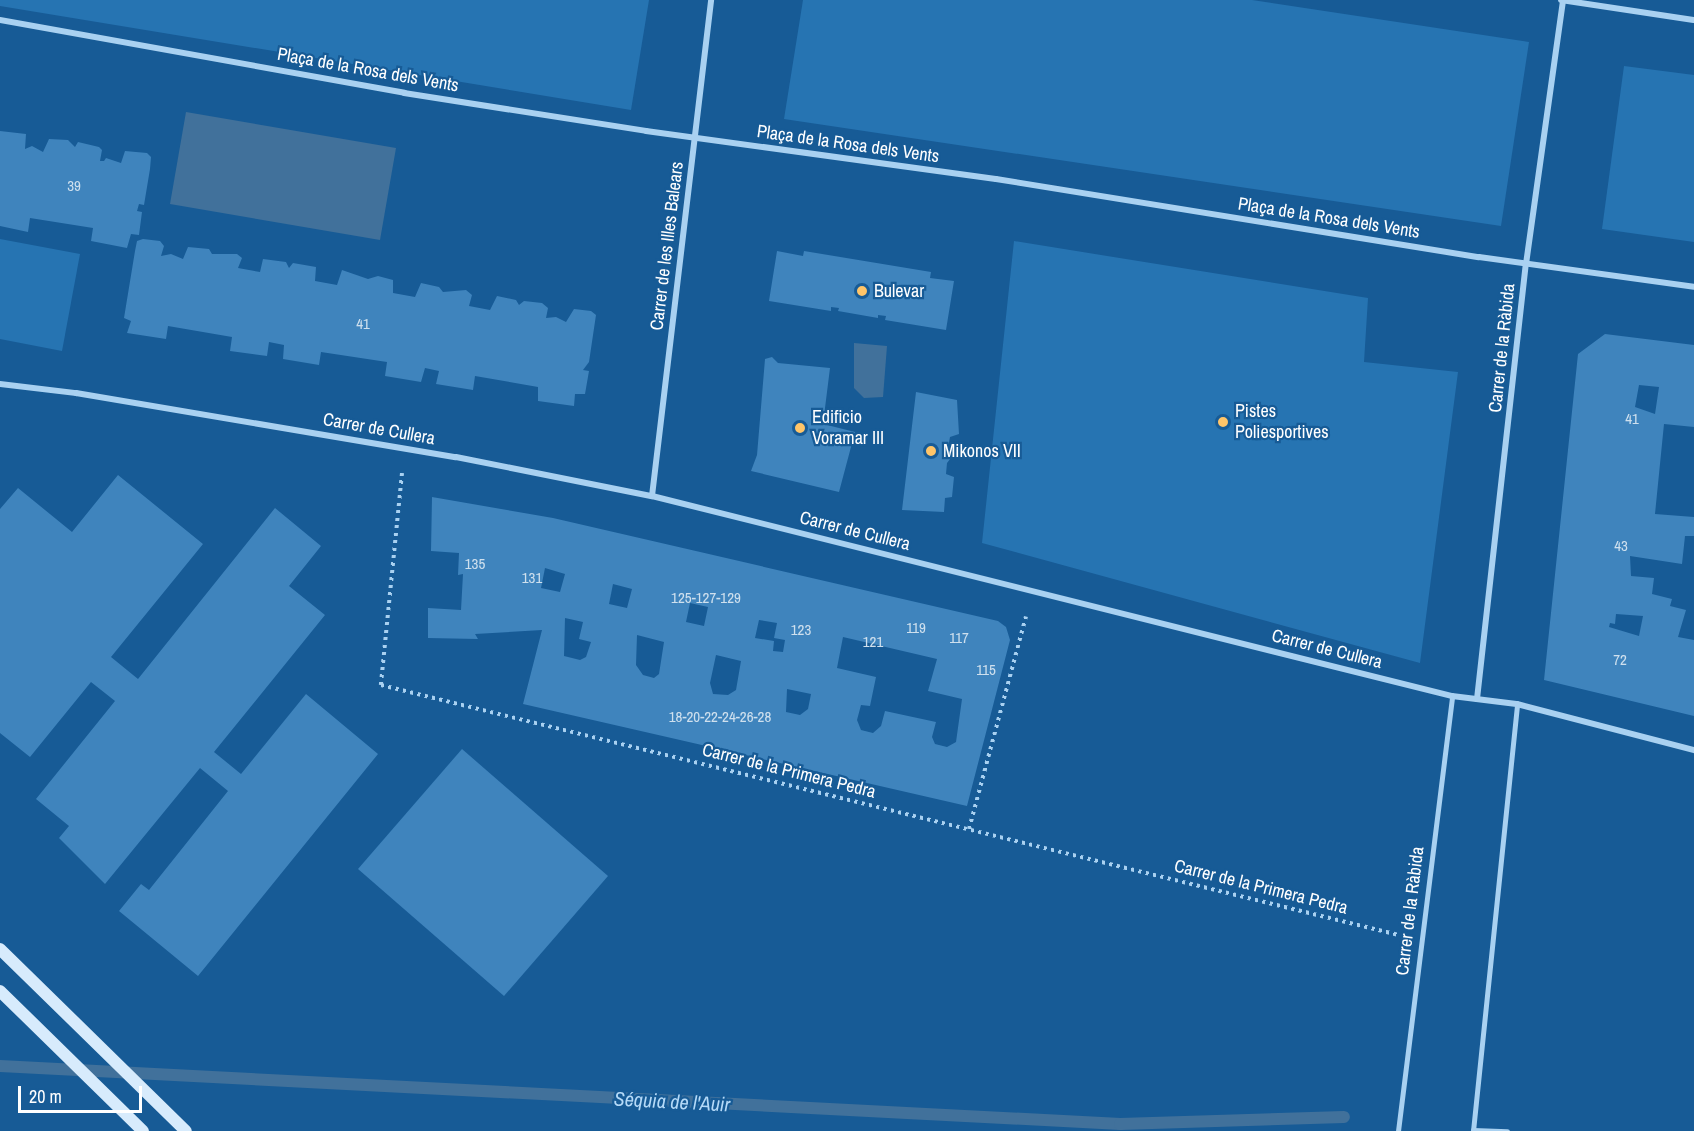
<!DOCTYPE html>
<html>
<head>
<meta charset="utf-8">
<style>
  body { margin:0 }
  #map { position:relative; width:1694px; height:1131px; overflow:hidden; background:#175b96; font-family:"Archivo Narrow",sans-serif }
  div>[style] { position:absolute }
  .green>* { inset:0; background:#2674b2 }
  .water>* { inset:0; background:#41719b }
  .stream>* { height:12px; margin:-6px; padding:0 6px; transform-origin:6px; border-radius:6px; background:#41719b }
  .building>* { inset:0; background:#3f84bd }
  .path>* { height:4px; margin-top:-2px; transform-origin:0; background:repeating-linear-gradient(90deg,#a9d1f1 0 3px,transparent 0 7.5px) }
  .pedestrian>* { height:5px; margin:-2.5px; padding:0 2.5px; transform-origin:2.5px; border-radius:2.5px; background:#a9d1f1 }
  .minor>* { height:6px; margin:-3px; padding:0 3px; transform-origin:3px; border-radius:3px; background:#a9d1f1 }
  .secondary>* { height:12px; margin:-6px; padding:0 6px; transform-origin:6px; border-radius:6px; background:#d7ebfc }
  .dots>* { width:16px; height:16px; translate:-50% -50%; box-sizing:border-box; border:3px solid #175b96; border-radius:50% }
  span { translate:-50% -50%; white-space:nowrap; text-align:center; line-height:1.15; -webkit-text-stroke:4.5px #175b96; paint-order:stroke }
  .number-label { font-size:15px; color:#cfe0ee }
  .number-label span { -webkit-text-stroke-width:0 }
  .street-label { font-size:18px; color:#fff }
  .poi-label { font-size:18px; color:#fff }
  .left { translate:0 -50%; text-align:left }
  .water-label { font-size:20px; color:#b5daf8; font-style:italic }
  .scale { position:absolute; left:18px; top:1086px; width:124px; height:27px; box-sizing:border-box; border:3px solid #fff; border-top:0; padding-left:8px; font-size:18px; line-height:21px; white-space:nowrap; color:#fff; -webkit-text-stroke:4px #175b96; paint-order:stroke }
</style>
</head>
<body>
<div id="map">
  <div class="green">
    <div style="clip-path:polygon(0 0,649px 0,631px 110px,0 6px)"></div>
    <div style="clip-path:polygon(803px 0,1252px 0,1529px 42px,1501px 226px,784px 119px)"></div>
    <div style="clip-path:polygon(1624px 66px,1694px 75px,1694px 242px,1602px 229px)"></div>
    <div style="clip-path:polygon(0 239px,80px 254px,62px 351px,0 339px)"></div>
    <div style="clip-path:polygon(1014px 241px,1368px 298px,1364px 362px,1458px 372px,1420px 663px,982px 543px)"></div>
  </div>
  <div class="water">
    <div style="clip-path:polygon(186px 112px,396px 148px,380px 240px,170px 204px)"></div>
    <div style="clip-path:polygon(854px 343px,887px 346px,883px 397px,864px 398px,854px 388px)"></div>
  </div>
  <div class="stream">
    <div style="left:0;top:1066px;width:1122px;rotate:2.96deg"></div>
    <div style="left:1120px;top:1124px;width:224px;rotate:-1.8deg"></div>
  </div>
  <div class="building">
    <div style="clip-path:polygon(0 131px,26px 134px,25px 149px,32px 146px,43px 152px,49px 139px,68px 140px,75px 147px,78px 142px,99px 147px,102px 150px,100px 161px,104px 161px,106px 158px,121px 163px,125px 151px,147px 153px,151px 157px,150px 169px,144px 205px,139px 204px,137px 211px,142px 212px,139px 235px,131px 234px,127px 248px,91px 241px,93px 228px,30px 218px,28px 232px,0 226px)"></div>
    <div style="clip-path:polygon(143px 239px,160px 241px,164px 246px,161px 256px,171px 254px,183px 259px,188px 247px,209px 249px,212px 254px,237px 254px,242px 258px,238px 268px,260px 272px,263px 259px,286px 262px,289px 268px,293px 263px,316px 267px,315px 281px,337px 285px,342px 270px,368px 279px,378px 276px,393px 280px,393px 293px,415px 297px,421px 283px,439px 287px,443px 292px,466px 290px,472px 295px,469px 306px,490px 310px,497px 296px,516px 300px,519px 305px,524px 301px,542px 303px,548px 308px,546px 318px,556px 317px,566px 322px,574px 309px,591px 311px,596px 315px,589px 362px,583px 370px,589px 371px,585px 394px,575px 394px,574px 406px,538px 401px,538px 387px,475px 376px,473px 390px,436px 384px,439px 371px,425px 368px,421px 382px,385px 376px,387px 362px,321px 352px,319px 365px,283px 359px,284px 345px,269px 342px,267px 356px,230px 351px,232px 337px,168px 326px,166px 339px,127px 333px,131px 321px,124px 318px,135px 251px,137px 241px)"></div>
    <div style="clip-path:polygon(777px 251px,803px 256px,804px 251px,931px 272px,930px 278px,954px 281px,946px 330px,885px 320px,886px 316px,878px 315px,878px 318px,838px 311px,839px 308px,831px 307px,831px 311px,769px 301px)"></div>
    <div style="clip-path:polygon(evenodd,1605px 334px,1694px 345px,1694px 427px,1664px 424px,1655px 514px,1694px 517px,1694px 536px,1685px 536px,1682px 564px,1630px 556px,1631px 576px,1654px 578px,1652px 594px,1672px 599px,1670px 606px,1686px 610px,1678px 637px,1694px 640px,1694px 716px,1544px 680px,1578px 354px,1605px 334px,1639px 385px,1659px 387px,1655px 414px,1635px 407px,1639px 385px,1605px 334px,1616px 614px,1643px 616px,1639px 636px,1609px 627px,1610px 623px,1615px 624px,1616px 614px)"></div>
    <div style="clip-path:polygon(772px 357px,778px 363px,830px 368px,823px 424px,855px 432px,839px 492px,751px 471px,757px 455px,765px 359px)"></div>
    <div style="clip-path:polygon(916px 392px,957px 400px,959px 434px,950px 437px,948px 448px,954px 454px,947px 463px,946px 474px,954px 477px,952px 497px,945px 498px,944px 512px,902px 510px)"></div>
    <div style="clip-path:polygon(118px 475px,203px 544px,111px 657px,138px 679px,275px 508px,321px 546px,289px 586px,325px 615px,214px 752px,241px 774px,306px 694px,378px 754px,198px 976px,119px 911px,141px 884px,149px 890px,228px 791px,200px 768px,105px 884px,59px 838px,69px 826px,36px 799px,115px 701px,91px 682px,30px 757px,0 733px,0 509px,18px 488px,72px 532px)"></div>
    <div style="clip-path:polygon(evenodd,432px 497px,553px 518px,998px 621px,1006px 627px,1010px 640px,967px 806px,523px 704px,542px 630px,475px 634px,478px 639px,428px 638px,428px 608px,461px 610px,463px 574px,458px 575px,459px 553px,431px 551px,432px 497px,545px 568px,565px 574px,560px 592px,541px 588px,545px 568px,432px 497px,613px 584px,632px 589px,627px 608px,609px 604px,613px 584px,432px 497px,690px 603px,708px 607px,704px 626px,686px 622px,690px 603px,432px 497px,565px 618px,583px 622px,579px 639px,591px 642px,586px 657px,580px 660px,564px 656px,565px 618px,432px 497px,759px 620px,777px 623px,774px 638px,785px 640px,783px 652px,773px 651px,774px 641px,755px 638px,759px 620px,432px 497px,637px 635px,664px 642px,659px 674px,654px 678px,643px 675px,636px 665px,637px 635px,432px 497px,843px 637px,937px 659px,928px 691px,962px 699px,956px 742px,947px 747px,935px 744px,932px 737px,936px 722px,885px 711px,881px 726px,873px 733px,861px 730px,857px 720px,861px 705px,870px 706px,876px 677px,837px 668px,843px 637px,432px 497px,716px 655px,741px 661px,736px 690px,728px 695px,713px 694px,710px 683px,716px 655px,432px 497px,787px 689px,811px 694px,808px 709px,800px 715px,786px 712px,787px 689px)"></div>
    <div style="clip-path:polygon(462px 749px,608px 876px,504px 996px,358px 869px)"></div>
  </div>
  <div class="path">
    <div style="left:402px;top:473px;width:213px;rotate:95.7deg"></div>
    <div style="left:381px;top:685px;width:1048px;rotate:13.8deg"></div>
    <div style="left:969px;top:829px;width:220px;rotate:-75deg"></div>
  </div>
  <div class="pedestrian">
    <div style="left:1473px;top:1130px;width:34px;rotate:2deg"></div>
    <div style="left:1398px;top:1131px;width:438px;rotate:-82.9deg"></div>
    <div style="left:1473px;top:1131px;width:429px;rotate:-84.1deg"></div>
  </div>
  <div class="minor">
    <div style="left:1561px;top:0;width:134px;rotate:8.6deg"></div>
    <div style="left:0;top:20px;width:411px;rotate:10.2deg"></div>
    <div style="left:404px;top:93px;width:245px;rotate:8.9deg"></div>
    <div style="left:646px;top:131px;width:353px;rotate:7.8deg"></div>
    <div style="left:996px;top:179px;width:489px;rotate:9.2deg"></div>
    <div style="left:1479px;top:257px;width:217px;rotate:7.9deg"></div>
    <div style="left:0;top:384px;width:77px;rotate:6.8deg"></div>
    <div style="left:76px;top:393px;width:385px;rotate:9.6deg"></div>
    <div style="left:456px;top:457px;width:200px;rotate:11.3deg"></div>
    <div style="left:652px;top:496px;width:825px;rotate:14.04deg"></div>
    <div style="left:1452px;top:696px;width:65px;rotate:7deg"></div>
    <div style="left:1517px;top:704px;width:183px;rotate:14.6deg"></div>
    <div style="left:652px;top:496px;width:499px;rotate:-83.2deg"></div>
    <div style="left:1477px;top:699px;width:438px;rotate:-83.6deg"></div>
    <div style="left:1526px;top:264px;width:267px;rotate:-82deg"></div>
  </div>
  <div class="secondary">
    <div style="left:0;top:949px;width:260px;rotate:44.4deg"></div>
    <div style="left:0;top:991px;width:200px;rotate:44.4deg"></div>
  </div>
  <div class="dots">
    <div style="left:862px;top:291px;background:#ffc569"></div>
    <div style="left:1223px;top:422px;background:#ffc569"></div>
    <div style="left:800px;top:428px;background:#ffc569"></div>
    <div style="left:931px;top:451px;background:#ffc569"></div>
  </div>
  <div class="number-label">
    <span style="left:74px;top:186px">39</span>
    <span style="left:363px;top:324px">41</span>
    <span style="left:1632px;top:419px">41</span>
    <span style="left:1621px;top:546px">43</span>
    <span style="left:475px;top:564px">135</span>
    <span style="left:532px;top:578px">131</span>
    <span style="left:706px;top:598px">125-127-129</span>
    <span style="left:916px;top:628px">119</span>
    <span style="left:801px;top:630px">123</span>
    <span style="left:959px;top:638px">117</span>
    <span style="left:873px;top:642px">121</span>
    <span style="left:1620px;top:660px">72</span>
    <span style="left:986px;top:670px">115</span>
    <span style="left:720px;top:717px">18-20-22-24-26-28</span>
  </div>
  <div class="street-label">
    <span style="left:368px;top:70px;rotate:10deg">Plaça de la Rosa dels Vents</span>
    <span style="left:848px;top:144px;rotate:8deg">Plaça de la Rosa dels Vents</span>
    <span style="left:1329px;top:218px;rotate:9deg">Plaça de la Rosa dels Vents</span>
    <span style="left:667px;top:246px;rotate:-83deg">Carrer de les Illes Balears</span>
    <span style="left:1502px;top:348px;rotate:-84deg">Carrer de la Ràbida</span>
    <span style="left:379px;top:429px;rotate:10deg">Carrer de Cullera</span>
    <span style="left:855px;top:531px;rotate:14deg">Carrer de Cullera</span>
    <span style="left:1327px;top:649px;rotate:14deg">Carrer de Cullera</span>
    <span style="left:789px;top:771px;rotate:14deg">Carrer de la Primera Pedra</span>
    <span style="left:1261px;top:887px;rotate:14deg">Carrer de la Primera Pedra</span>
    <span style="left:1410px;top:911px;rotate:-83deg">Carrer de la Ràbida</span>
  </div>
  <div class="poi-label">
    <span class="left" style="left:874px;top:291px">Bulevar</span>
    <span class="left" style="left:1235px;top:422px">Pistes<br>Poliesportives</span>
    <span class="left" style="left:812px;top:428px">Edificio<br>Voramar III</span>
    <span class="left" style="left:943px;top:451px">Mikonos VII</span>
  </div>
  <div class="water-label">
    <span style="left:672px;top:1101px;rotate:3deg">Séquia de l'Auir</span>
  </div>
  <div class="scale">20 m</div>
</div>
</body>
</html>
